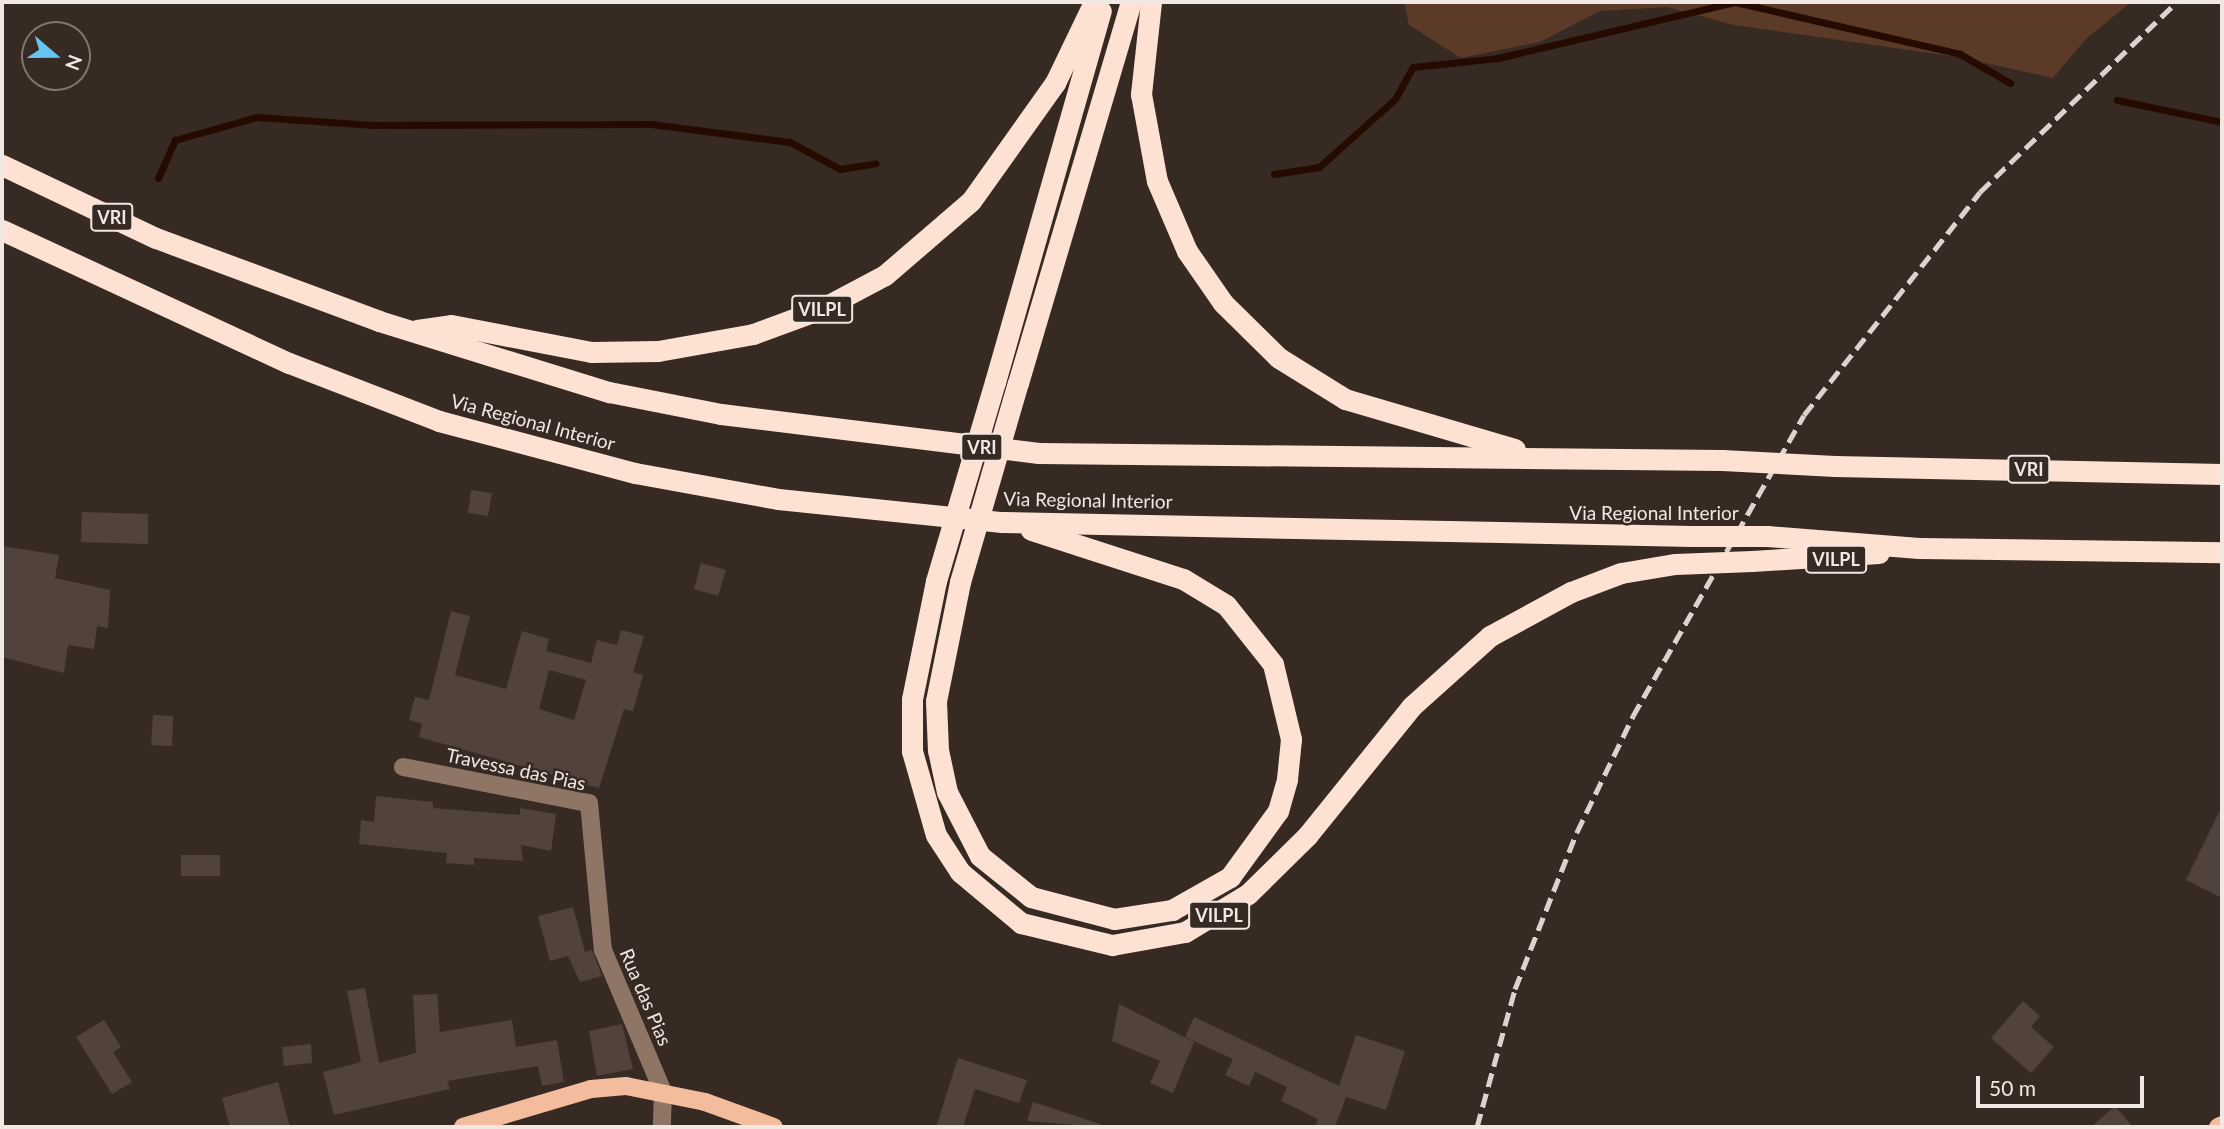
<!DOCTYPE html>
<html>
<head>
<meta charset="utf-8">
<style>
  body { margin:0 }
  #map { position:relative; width:2224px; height:1129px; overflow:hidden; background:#372a23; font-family:Lato,sans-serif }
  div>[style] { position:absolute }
  .green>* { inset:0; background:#5b3a27 }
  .stream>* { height:7px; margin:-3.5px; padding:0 3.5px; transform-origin:3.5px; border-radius:3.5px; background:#250a00 }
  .building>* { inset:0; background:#51433b }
  .minor>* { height:18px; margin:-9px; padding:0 9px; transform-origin:9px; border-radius:9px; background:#8f7566 }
  .major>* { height:18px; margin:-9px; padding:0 9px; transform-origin:9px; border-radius:9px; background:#f3bc9d }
  .highway>* { height:21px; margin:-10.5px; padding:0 10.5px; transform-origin:10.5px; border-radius:10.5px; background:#fde2d3 }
  .rail>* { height:5px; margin-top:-2.5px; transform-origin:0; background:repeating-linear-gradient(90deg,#ddd3ce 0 14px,transparent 0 21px) }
  .highway-bridge>* { height:21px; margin:-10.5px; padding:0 10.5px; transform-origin:10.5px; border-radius:10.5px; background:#fde2d3 }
  span { translate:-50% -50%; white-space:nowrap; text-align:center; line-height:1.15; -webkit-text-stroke:5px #372a23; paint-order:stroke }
  .shield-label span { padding:2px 5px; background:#372a23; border:2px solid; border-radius:5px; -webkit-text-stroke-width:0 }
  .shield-label { font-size:18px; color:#f1e8e3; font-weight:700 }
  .street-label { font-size:19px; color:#f1e8e3 }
  .frame { position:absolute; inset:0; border:4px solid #f1e8e3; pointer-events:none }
  .north { position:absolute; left:21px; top:21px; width:70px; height:70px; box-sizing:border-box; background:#372a23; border:2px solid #817670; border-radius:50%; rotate:110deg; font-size:19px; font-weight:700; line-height:28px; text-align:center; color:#f1e8e3 }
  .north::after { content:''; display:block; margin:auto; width:24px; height:32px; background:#67c4f0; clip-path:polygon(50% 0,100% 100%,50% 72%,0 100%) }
  .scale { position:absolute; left:1976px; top:1076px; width:168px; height:32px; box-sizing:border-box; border:4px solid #f1e8e3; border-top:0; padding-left:9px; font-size:21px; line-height:24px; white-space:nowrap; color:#f1e8e3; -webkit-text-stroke:5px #372a23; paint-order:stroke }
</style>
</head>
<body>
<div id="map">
  <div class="green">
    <div style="clip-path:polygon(1404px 2px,2131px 2px,2085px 40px,2053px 78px,1958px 57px,1734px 25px,1667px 7px,1600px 11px,1540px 42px,1461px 58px,1409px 25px)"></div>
  </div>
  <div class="stream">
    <div style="left:2117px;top:100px;width:107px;rotate:11.8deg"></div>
    <div style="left:1274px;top:174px;width:46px;rotate:-8.8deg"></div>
    <div style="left:1319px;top:167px;width:102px;rotate:-41.8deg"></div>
    <div style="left:1395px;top:99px;width:37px;rotate:-61deg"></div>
    <div style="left:1413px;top:67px;width:85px;rotate:-6deg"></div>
    <div style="left:1498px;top:58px;width:244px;rotate:-13.3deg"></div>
    <div style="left:1735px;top:2px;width:231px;rotate:13deg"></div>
    <div style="left:1960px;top:54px;width:58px;rotate:30.1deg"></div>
    <div style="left:158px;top:178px;width:42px;rotate:-65.9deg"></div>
    <div style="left:175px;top:140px;width:85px;rotate:-15.7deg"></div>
    <div style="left:257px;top:117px;width:116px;rotate:3.9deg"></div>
    <div style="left:373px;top:125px;width:278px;rotate:-0.2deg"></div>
    <div style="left:651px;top:124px;width:140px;rotate:7.4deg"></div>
    <div style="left:790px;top:142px;width:57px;rotate:28.4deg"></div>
    <div style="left:840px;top:169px;width:36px;rotate:-9deg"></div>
  </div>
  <div class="building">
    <div style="clip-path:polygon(471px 490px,492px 493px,488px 516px,468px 513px)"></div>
    <div style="clip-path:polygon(82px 512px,148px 514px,148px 544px,81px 542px)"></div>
    <div style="clip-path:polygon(2px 546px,59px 555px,55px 578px,110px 590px,108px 628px,97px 626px,94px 649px,68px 645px,64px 673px,2px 657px)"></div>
    <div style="clip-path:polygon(701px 563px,726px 570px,718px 596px,694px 589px)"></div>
    <div style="clip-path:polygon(evenodd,451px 611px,470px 616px,455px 675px,506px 689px,522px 631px,549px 639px,546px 651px,591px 663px,597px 640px,617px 645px,621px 630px,644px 636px,633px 672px,643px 675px,633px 711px,624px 709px,599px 788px,419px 737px,422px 724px,409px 720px,415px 697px,429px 700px,451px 611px,549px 670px,586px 680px,574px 720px,539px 709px,549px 670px)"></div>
    <div style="clip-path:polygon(153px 715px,173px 716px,172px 746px,151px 745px)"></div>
    <div style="clip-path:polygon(376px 796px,433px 802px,433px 808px,520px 815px,520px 808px,556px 814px,551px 851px,521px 845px,523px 861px,474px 858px,474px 865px,446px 863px,447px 853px,359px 844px,361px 820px,374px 822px)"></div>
    <div style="clip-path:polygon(2222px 806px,2222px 898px,2186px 880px)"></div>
    <div style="clip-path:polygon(181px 855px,220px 855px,220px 876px,181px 876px)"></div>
    <div style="clip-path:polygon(573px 907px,585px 952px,592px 950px,602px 976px,580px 982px,568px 956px,550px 961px,538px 916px)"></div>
    <div style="clip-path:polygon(365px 988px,379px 1063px,416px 1053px,413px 995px,437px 994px,440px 1032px,512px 1020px,516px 1047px,557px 1040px,564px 1082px,542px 1086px,538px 1066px,447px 1081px,450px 1089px,334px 1115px,323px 1072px,361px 1062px,347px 991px)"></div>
    <div style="clip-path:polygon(2023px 1001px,2040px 1016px,2031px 1027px,2054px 1047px,2031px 1073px,1991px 1038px)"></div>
    <div style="clip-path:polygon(1119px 1004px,1194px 1042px,1173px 1093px,1150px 1083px,1160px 1061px,1112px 1041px)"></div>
    <div style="clip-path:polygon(1194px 1017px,1339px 1086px,1356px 1035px,1405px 1051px,1386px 1110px,1346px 1097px,1335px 1127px,1315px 1127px,1318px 1119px,1281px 1101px,1287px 1087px,1255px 1072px,1249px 1086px,1225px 1075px,1233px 1059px,1185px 1037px)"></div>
    <div style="clip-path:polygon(104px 1020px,121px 1047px,113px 1052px,132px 1082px,112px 1094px,76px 1037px)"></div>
    <div style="clip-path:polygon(622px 1024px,633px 1069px,597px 1076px,589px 1031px)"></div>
    <div style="clip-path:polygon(311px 1044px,312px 1063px,284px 1066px,282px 1047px)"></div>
    <div style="clip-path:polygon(958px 1058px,1027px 1080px,1019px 1103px,975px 1089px,963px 1127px,936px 1127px)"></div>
    <div style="clip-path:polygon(278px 1082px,290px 1127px,230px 1127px,222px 1098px)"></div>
    <div style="clip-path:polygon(1033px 1102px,1100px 1124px,1100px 1127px,1027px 1121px)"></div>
    <div style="clip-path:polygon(2115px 1106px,2133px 1127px,2091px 1127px)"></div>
  </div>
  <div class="minor">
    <div style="left:403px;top:767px;width:189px;rotate:11deg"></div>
    <div style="left:589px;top:803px;width:148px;rotate:84.6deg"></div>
    <div style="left:603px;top:950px;width:154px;rotate:67.1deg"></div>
    <div style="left:663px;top:1092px;width:35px;rotate:92deg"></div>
  </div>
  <div class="major">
    <div style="left:463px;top:1127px;width:134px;rotate:-16.5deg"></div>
    <div style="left:591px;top:1089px;width:35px;rotate:-5deg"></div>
    <div style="left:626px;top:1086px;width:81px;rotate:11.4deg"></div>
    <div style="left:705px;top:1102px;width:73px;rotate:19.9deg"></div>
    <div style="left:2218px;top:1127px;width:4px;rotate:-27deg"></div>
  </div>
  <div class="highway">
    <div style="left:1151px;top:2px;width:93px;rotate:96.2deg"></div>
    <div style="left:1141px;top:94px;width:88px;rotate:79.6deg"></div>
    <div style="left:1157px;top:181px;width:76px;rotate:66.8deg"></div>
    <div style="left:1187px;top:251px;width:63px;rotate:55.3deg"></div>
    <div style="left:1223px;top:303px;width:78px;rotate:44.5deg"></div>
    <div style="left:1279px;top:358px;width:78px;rotate:31.8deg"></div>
    <div style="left:1345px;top:399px;width:177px;rotate:16.4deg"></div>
    <div style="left:2px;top:165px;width:170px;rotate:25.4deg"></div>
    <div style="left:156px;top:238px;width:238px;rotate:20.4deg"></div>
    <div style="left:379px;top:321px;width:241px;rotate:17.2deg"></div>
    <div style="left:609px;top:392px;width:114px;rotate:11.1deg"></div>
    <div style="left:721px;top:414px;width:320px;rotate:7deg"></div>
    <div style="left:1039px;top:453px;width:683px;rotate:0.59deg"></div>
    <div style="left:2px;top:230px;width:316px;rotate:24.9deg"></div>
    <div style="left:289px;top:363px;width:161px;rotate:21.1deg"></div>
    <div style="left:439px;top:421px;width:203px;rotate:14.9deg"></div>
    <div style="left:635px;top:473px;width:145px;rotate:10.3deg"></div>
    <div style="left:778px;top:499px;width:225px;rotate:5.9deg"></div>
    <div style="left:1002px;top:522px;width:690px;rotate:1.16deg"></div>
    <div style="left:417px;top:330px;width:34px;rotate:-8deg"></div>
    <div style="left:451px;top:325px;width:143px;rotate:10.9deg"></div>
    <div style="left:591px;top:352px;width:67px;rotate:-0.9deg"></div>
    <div style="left:658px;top:351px;width:97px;rotate:-10.1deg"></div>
    <div style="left:753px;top:334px;width:72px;rotate:-20.2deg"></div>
    <div style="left:821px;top:309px;width:72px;rotate:-28deg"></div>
    <div style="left:885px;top:275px;width:113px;rotate:-40.7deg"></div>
    <div style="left:971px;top:201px;width:145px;rotate:-54.6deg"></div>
    <div style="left:1055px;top:83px;width:90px;rotate:-64.3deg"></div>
    <div style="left:995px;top:382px;width:386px;rotate:-74.1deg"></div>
    <div style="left:1018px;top:383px;width:397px;rotate:-73.5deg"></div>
    <div style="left:1835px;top:466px;width:387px;rotate:1.2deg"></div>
    <div style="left:1767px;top:536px;width:152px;rotate:4.5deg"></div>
    <div style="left:1919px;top:548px;width:303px;rotate:0.8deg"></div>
    <div style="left:1752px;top:561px;width:127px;rotate:-3.6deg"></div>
    <div style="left:936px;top:581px;width:120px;rotate:101.5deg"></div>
    <div style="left:912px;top:699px;width:52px;rotate:90deg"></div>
    <div style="left:912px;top:751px;width:87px;rotate:74.1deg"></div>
    <div style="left:936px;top:835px;width:44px;rotate:57deg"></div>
    <div style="left:960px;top:872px;width:80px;rotate:39.9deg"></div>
    <div style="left:1021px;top:923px;width:94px;rotate:13.6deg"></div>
    <div style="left:1112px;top:945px;width:74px;rotate:-10.1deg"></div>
    <div style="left:1185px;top:932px;width:74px;rotate:-31.1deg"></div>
    <div style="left:1248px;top:894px;width:83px;rotate:-44.5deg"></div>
    <div style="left:1307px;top:836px;width:167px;rotate:-51.1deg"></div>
    <div style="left:1412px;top:706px;width:105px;rotate:-41.9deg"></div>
    <div style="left:1490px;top:636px;width:92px;rotate:-28.5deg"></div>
    <div style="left:1571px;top:592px;width:53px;rotate:-20.8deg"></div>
    <div style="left:1621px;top:573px;width:55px;rotate:-9.5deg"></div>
    <div style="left:960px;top:582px;width:121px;rotate:101.4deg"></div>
    <div style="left:936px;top:701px;width:49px;rotate:87.7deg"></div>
    <div style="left:938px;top:750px;width:43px;rotate:77.9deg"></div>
    <div style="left:947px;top:792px;width:72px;rotate:62.7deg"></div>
    <div style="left:980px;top:856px;width:65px;rotate:38.8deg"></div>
    <div style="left:1031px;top:897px;width:86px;rotate:14.8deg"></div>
    <div style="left:1114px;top:919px;width:59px;rotate:-8.8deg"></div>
    <div style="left:1172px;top:910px;width:67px;rotate:-29.6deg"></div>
    <div style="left:1230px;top:877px;width:82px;rotate:-54deg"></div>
    <div style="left:1278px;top:811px;width:33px;rotate:-74deg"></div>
    <div style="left:1287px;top:779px;width:40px;rotate:-84.3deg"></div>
    <div style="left:1291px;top:739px;width:77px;rotate:-103.5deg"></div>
    <div style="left:1273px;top:664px;width:75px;rotate:-128.5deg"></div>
    <div style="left:1226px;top:605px;width:50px;rotate:-148.8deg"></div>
    <div style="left:1183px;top:579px;width:160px;rotate:-162.1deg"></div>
  </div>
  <div class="rail">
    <div style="left:1477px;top:1127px;width:143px;rotate:-74.6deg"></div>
    <div style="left:1515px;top:989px;width:169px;rotate:-68.5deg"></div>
    <div style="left:1577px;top:832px;width:129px;rotate:-64.2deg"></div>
    <div style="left:1633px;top:716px;width:346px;rotate:-60.4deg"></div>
    <div style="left:1804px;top:415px;width:284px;rotate:-51.7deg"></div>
    <div style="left:1980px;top:192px;width:274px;rotate:-44deg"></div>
  </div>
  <div class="highway-bridge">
    <div style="left:1722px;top:460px;width:113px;rotate:3deg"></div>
    <div style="left:1692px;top:536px;width:75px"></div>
    <div style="left:1675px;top:564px;width:77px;rotate:-2.2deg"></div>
    <div style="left:936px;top:581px;width:208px;rotate:-73.5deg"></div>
    <div style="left:960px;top:582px;width:207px;rotate:-73.8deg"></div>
  </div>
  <div class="shield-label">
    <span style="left:112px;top:217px">VRI</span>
    <span style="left:822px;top:309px">VILPL</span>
    <span style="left:982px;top:447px">VRI</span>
    <span style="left:2029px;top:469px">VRI</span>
    <span style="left:1836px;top:559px">VILPL</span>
    <span style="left:1219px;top:915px">VILPL</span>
  </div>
  <div class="street-label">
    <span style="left:533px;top:422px;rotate:15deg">Via Regional Interior</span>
    <span style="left:1088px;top:500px;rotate:1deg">Via Regional Interior</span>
    <span style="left:1654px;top:513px">Via Regional Interior</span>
    <span style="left:516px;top:769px;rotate:12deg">Travessa das Pias</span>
    <span style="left:646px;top:997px;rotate:67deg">Rua das Pias</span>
  </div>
  <div class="frame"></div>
  <div class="north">N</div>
  <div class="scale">50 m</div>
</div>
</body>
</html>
